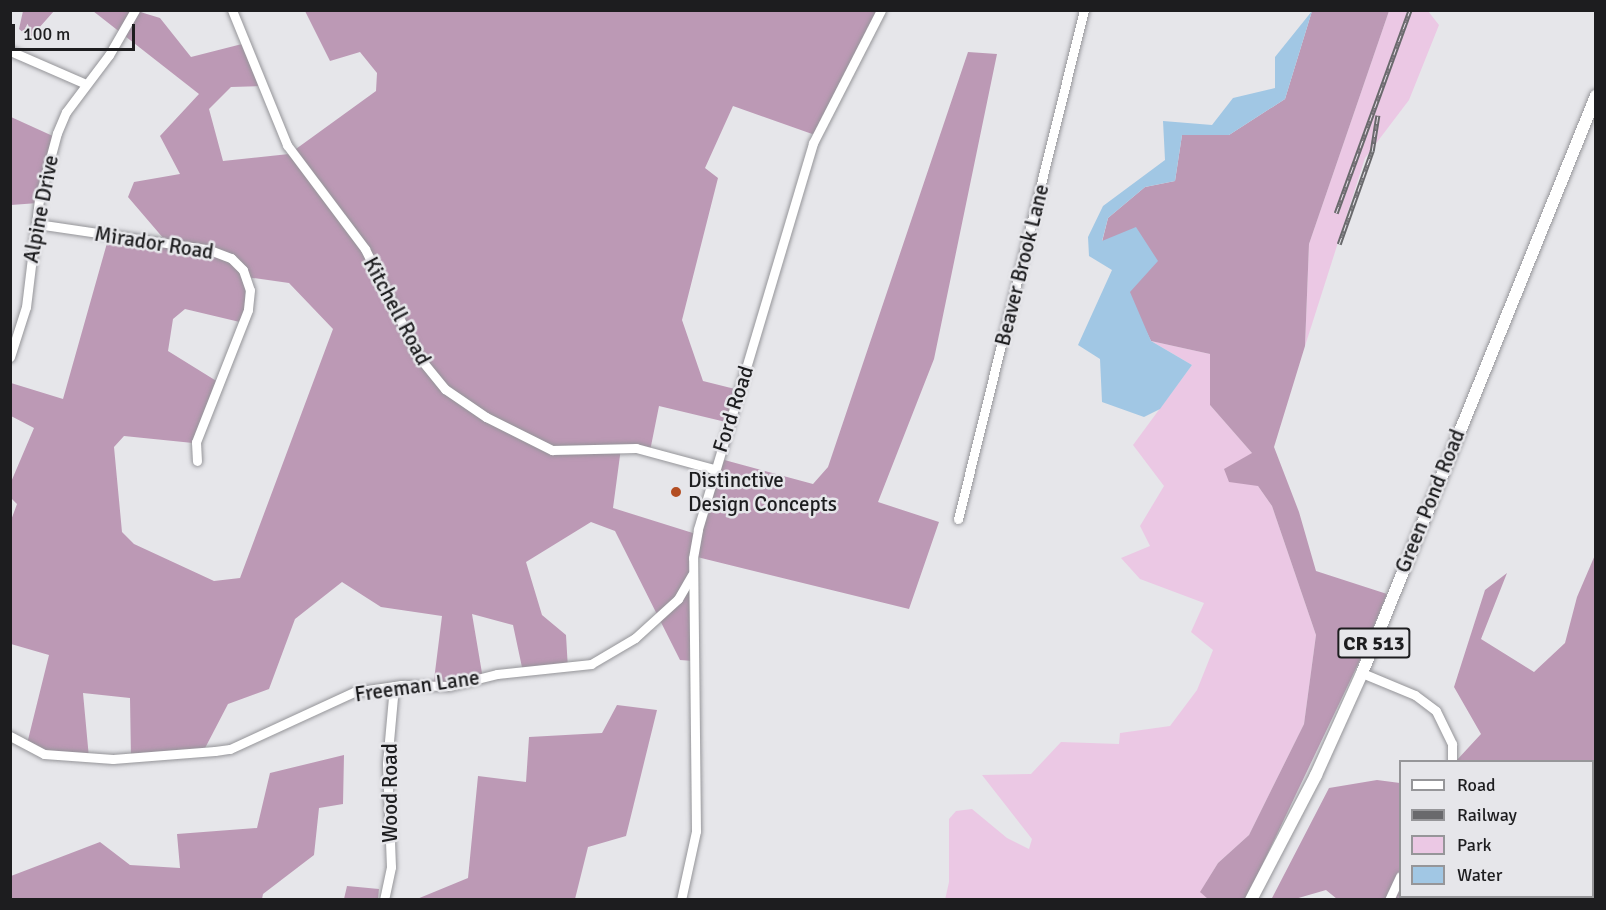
<!DOCTYPE html>
<html>
<head>
<meta charset="utf-8">
<style>
  body { margin:0 }
  #map { position:relative; width:1606px; height:910px; overflow:hidden; background:#e6e6ea; font-family:Signika,sans-serif }
  div>[style] { position:absolute }
  .green>* { inset:0; background:#ebc8e4 }
  .forest>* { inset:0; background:#bc99b5 }
  .water>* { inset:0; background:#a1c7e4 }
  .roads { filter:drop-shadow(0 0 2px #959599) drop-shadow(0 0 2px #959599) }
  .minor>* { height:9px; margin:-4.5px; padding:0 4.5px; transform-origin:4.5px; border-radius:4.5px; background:#fff }
  .major>* { height:12px; margin:-6px; padding:0 6px; transform-origin:6px; border-radius:6px; background:#fff }
  .rail>* { height:4.5px; margin-top:-2.25px; transform-origin:0; background:repeating-linear-gradient(90deg,#e6e6ea 0 7px,#69696c 0 14px); box-sizing:border-box; border-block:2px solid #69696c }
  .dots>* { width:16px; height:16px; translate:-50% -50%; box-sizing:border-box; border:3px solid #e6e6ea; border-radius:50% }
  span { translate:-50% -50%; white-space:nowrap; text-align:center; line-height:1.15; -webkit-text-stroke:5px #e6e6ea; paint-order:stroke }
  .shield-label span { padding:2px 4px; background:#e6e6ea; border:2px solid; border-radius:4px; -webkit-text-stroke-width:0 }
  .shield-label { font-size:20px; color:#1d1d1f; font-weight:700 }
  .street-label { font-size:21px; color:#1d1d1f }
  .poi-label { font-size:21px; color:#1d1d1f }
  .left { translate:0 -50%; text-align:left }
  .frame { position:absolute; inset:0; border:12px solid #1d1d1f; pointer-events:none }
  .legend { position:absolute; left:1399px; top:760px; width:195px; height:138px; box-sizing:border-box; background:#e6e6ea; border:2px solid #969699; margin:0; padding:8px 10px; list-style:none; font-size:18px; color:#1d1d1f }
  .legend li { display:flex; align-items:center; gap:12px; height:30px }
  .legend b { width:30px; border:2px solid #969699 }
  .scale { position:absolute; left:12px; top:24px; width:123px; height:27px; box-sizing:border-box; border:3px solid #1d1d1f; border-top:0; padding-left:8px; font-size:18px; line-height:21px; white-space:nowrap; color:#1d1d1f; -webkit-text-stroke:4px #e6e6ea; paint-order:stroke }
</style>
</head>
<body>
<div id="map">
  <div class="green">
    <div style="clip-path:polygon(1389px 11px,1428px 11px,1439px 25px,1409px 100px,1365px 158px,1305px 346px,1309px 244px)"></div>
    <div style="clip-path:polygon(1151px 341px,1210px 354px,1210px 405px,1252px 453px,1258px 486px,1272px 506px,1316px 635px,1304px 724px,1249px 835px,1218px 863px,1201px 891px,1208px 899px,945px 900px,949px 882px,949px 819px,956px 811px,972px 809px,1007px 838px,1029px 849px,1032px 839px,982px 775px,1031px 774px,1061px 742px,1119px 744px,1120px 733px,1170px 726px,1197px 690px,1213px 650px,1191px 632px,1204px 603px,1140px 579px,1121px 558px,1150px 546px,1140px 526px,1164px 486px,1133px 445px,1192px 365px)"></div>
  </div>
  <div class="forest">
    <div style="clip-path:polygon(23px 11px,23px 10px,54px 11px,30px 38px,19px 29px)"></div>
    <div style="clip-path:polygon(evenodd,93px 11px,137px 11px,160px 18px,191px 57px,242px 44px,260px 86px,231px 87px,209px 109px,223px 161px,289px 154px,376px 91px,377px 73px,360px 52px,330px 61px,305px 11px,880px 11px,815px 135px,733px 106px,705px 168px,718px 178px,682px 320px,703px 381px,739px 390px,730px 423px,659px 406px,650px 451px,621px 448px,613px 508px,696px 534px,717px 458px,813px 484px,828px 467px,968px 52px,997px 54px,934px 359px,878px 502px,939px 522px,909px 609px,693px 556px,694px 661px,680px 660px,615px 531px,591px 522px,526px 562px,542px 615px,566px 635px,568px 669px,523px 672px,513px 625px,472px 614px,483px 679px,433px 688px,442px 616px,381px 607px,342px 582px,295px 619px,269px 689px,228px 704px,203px 752px,131px 759px,130px 698px,83px 693px,89px 758px,26px 748px,49px 655px,11px 644px,10px 523px,17px 504px,11px 498px,11px 482px,34px 428px,11px 416px,11px 383px,63px 399px,109px 236px,170px 246px,128px 197px,134px 182px,180px 174px,160px 136px,199px 94px,93px 11px,246px 277px,289px 283px,333px 329px,240px 578px,214px 581px,134px 544px,122px 532px,114px 447px,124px 436px,193px 443px,218px 382px,168px 351px,173px 319px,185px 309px,244px 323px,246px 277px)"></div>
    <div style="clip-path:polygon(1312px 11px,1389px 11px,1309px 244px,1305px 346px,1274px 447px,1299px 512px,1316px 571px,1387px 594px,1360px 660px,1246px 899px,1208px 899px,1200px 892px,1218px 863px,1249px 835px,1304px 724px,1316px 635px,1272px 506px,1258px 486px,1229px 482px,1224px 469px,1252px 453px,1210px 405px,1210px 354px,1151px 341px,1102px 242px,1108px 218px,1145px 187px,1175px 181px,1182px 135px,1229px 135px,1285px 99px)"></div>
    <div style="clip-path:polygon(11px 117px,55px 137px,38px 203px,11px 205px)"></div>
    <div style="clip-path:polygon(1595px 555px,1595px 887px,1593px 888px,1592px 762px,1456px 761px,1481px 734px,1454px 687px,1485px 590px,1507px 573px,1481px 639px,1534px 672px,1565px 643px,1577px 597px)"></div>
    <div style="clip-path:polygon(617px 705px,657px 710px,626px 836px,588px 847px,575px 899px,417px 899px,468px 878px,478px 776px,526px 782px,529px 737px,602px 733px)"></div>
    <div style="clip-path:polygon(344px 755px,343px 804px,319px 808px,314px 855px,263px 894px,262px 899px,11px 899px,11px 876px,100px 842px,130px 865px,180px 868px,177px 834px,257px 828px,270px 773px)"></div>
    <div style="clip-path:polygon(1377px 780px,1400px 783px,1400px 896px,1453px 897px,1452px 900px,1337px 899px,1326px 890px,1295px 899px,1271px 900px,1329px 788px)"></div>
    <div style="clip-path:polygon(347px 886px,379px 889px,378px 899px,344px 899px)"></div>
  </div>
  <div class="water">
    <div style="clip-path:polygon(1312px 11px,1285px 99px,1229px 135px,1182px 135px,1175px 181px,1145px 187px,1108px 218px,1102px 241px,1136px 227px,1158px 261px,1130px 292px,1151px 341px,1192px 365px,1160px 409px,1144px 417px,1102px 402px,1100px 359px,1078px 345px,1112px 270px,1089px 256px,1088px 237px,1103px 206px,1165px 160px,1163px 121px,1212px 125px,1233px 98px,1275px 88px,1275px 57px)"></div>
  </div>
  <div class="roads">
    <div class="minor">
      <div style="left:232px;top:10px;width:146px;rotate:67.8deg"></div>
      <div style="left:287px;top:145px;width:130px;rotate:53.1deg"></div>
      <div style="left:365px;top:249px;width:119px;rotate:63.6deg"></div>
      <div style="left:418px;top:356px;width:43px;rotate:50.7deg"></div>
      <div style="left:445px;top:389px;width:50px;rotate:34.3deg"></div>
      <div style="left:486px;top:417px;width:74px;rotate:26.6deg"></div>
      <div style="left:552px;top:450px;width:84px;rotate:-1.4deg"></div>
      <div style="left:636px;top:448px;width:81px;rotate:15.1deg"></div>
      <div style="left:10px;top:51px;width:83px;rotate:23.5deg"></div>
      <div style="left:37px;top:224px;width:172px;rotate:8.4deg"></div>
      <div style="left:207px;top:249px;width:26px;rotate:21deg"></div>
      <div style="left:231px;top:258px;width:17px;rotate:45deg"></div>
      <div style="left:243px;top:270px;width:21px;rotate:71deg"></div>
      <div style="left:250px;top:290px;width:20px;rotate:96deg"></div>
      <div style="left:248px;top:310px;width:142px;rotate:111.5deg"></div>
      <div style="left:196px;top:442px;width:19px;rotate:87deg"></div>
      <div style="left:10px;top:357px;width:52px;rotate:-72.3deg"></div>
      <div style="left:26px;top:307px;width:108px;rotate:-83.1deg"></div>
      <div style="left:39px;top:200px;width:69px;rotate:-75deg"></div>
      <div style="left:57px;top:133px;width:23px;rotate:-67deg"></div>
      <div style="left:66px;top:112px;width:71px;rotate:-53deg"></div>
      <div style="left:109px;top:55px;width:52px;rotate:-60deg"></div>
      <div style="left:958px;top:519px;width:524px;rotate:-76.1deg"></div>
      <div style="left:1362px;top:673px;width:57px;rotate:22.5deg"></div>
      <div style="left:1415px;top:695px;width:26px;rotate:37deg"></div>
      <div style="left:1436px;top:711px;width:37px;rotate:64deg"></div>
      <div style="left:1452px;top:744px;width:18px;rotate:90deg"></div>
      <div style="left:10px;top:736px;width:38px;rotate:28deg"></div>
      <div style="left:44px;top:754px;width:69px;rotate:4.1deg"></div>
      <div style="left:113px;top:759px;width:102px;rotate:-4.5deg"></div>
      <div style="left:215px;top:751px;width:15px;rotate:-8deg"></div>
      <div style="left:230px;top:749px;width:136px;rotate:-24.7deg"></div>
      <div style="left:354px;top:692px;width:48px;rotate:-8.5deg"></div>
      <div style="left:401px;top:685px;width:48px;rotate:1.2deg"></div>
      <div style="left:449px;top:686px;width:49px;rotate:-14deg"></div>
      <div style="left:497px;top:674px;width:95px;rotate:-6.1deg"></div>
      <div style="left:591px;top:664px;width:51px;rotate:-30.6deg"></div>
      <div style="left:635px;top:638px;width:58px;rotate:-42.2deg"></div>
      <div style="left:678px;top:599px;width:28px;rotate:-60deg"></div>
      <div style="left:384px;top:900px;width:34px;rotate:-78deg"></div>
      <div style="left:391px;top:867px;width:104px;rotate:-92.2deg"></div>
      <div style="left:387px;top:763px;width:77px;rotate:-84.8deg"></div>
      <div style="left:681px;top:900px;width:71px;rotate:-77.7deg"></div>
      <div style="left:696px;top:831px;width:273px;rotate:-90.6deg"></div>
      <div style="left:693px;top:558px;width:29px;rotate:-80deg"></div>
      <div style="left:698px;top:529px;width:403px;rotate:-73.4deg"></div>
      <div style="left:813px;top:143px;width:149px;rotate:-62.9deg"></div>
      <div style="left:1389px;top:900px;width:26px;rotate:-65deg"></div>
    </div>
    <div class="major">
      <div style="left:1251px;top:900px;width:141px;rotate:-62.5deg"></div>
      <div style="left:1316px;top:775px;width:112px;rotate:-65.7deg"></div>
      <div style="left:1362px;top:673px;width:623px;rotate:-67.93deg"></div>
    </div>
  </div>
  <div class="rail">
    <div style="left:1336px;top:213px;width:216px;rotate:-70deg"></div>
    <div style="left:1339px;top:244px;width:99px;rotate:-70.5deg"></div>
    <div style="left:1372px;top:151px;width:36px;rotate:-81deg"></div>
  </div>
  <div class="dots">
    <div style="left:676px;top:492px;background:#b34d22"></div>
  </div>
  <div class="shield-label">
    <span style="left:1374px;top:643px">CR 513</span>
  </div>
  <div class="street-label">
    <span style="left:41px;top:209px;rotate:-79deg">Alpine Drive</span>
    <span style="left:154px;top:243px;rotate:9deg">Mirador Road</span>
    <span style="left:1022px;top:265px;rotate:-76deg">Beaver Brook Lane</span>
    <span style="left:397px;top:311px;rotate:62deg">Kitchell Road</span>
    <span style="left:733px;top:409px;rotate:-72deg">Ford Road</span>
    <span style="left:1430px;top:501px;rotate:-68deg">Green Pond Road</span>
    <span style="left:417px;top:686px;rotate:-8deg">Freeman Lane</span>
    <span style="left:390px;top:793px;rotate:-90deg">Wood Road</span>
  </div>
  <div class="poi-label">
    <span class="left" style="left:688px;top:492px">Distinctive<br>Design Concepts</span>
  </div>
  <div class="frame"></div>
  <ul class="legend">
  <li><b style="height:8px;background:#fff"></b>Road</li>
  <li><b style="height:8px;background:#69696c"></b>Railway</li>
  <li><b style="height:16px;background:#ebc8e4"></b>Park</li>
  <li><b style="height:16px;background:#a1c7e4"></b>Water</li>
  </ul>
  <div class="scale">100 m</div>
</div>
</body>
</html>
